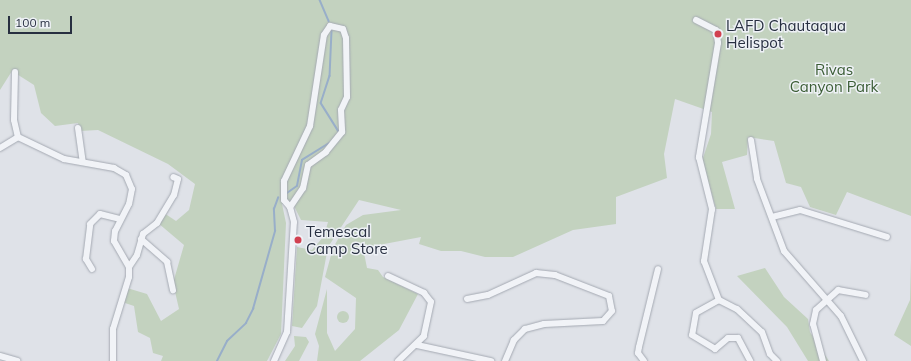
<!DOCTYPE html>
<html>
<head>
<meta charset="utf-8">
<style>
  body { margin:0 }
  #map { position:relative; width:911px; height:361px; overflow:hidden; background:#dfe2e8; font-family:Mulish,sans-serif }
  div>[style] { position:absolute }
  .green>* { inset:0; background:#c3d2bf }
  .round { border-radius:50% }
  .stream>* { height:1.5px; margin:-0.75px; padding:0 0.75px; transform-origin:0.75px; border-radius:0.75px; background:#98aec9 }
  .roads { filter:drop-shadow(0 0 1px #a4a9b2) drop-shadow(0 0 1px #a4a9b2) }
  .minor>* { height:6px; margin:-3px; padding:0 3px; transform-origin:3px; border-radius:3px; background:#f1f3f7 }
  .dots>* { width:11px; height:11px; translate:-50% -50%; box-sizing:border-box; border:2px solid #eef1f6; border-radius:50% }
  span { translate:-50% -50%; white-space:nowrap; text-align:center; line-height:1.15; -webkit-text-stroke:3px #eef1f6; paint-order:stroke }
  .poi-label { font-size:15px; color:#272f40 }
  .left { translate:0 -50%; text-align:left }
  .park-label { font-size:15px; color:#3a5c34 }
  .scale { position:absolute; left:8px; top:16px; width:64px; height:18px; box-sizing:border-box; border:2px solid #272f40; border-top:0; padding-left:5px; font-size:12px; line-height:14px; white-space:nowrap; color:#272f40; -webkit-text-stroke:3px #eef1f6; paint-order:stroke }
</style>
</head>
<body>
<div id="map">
  <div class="green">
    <div style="clip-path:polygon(0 0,911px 0,911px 216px,847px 192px,836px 215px,810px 207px,801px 187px,786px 183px,774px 141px,748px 137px,747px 155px,722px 162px,735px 209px,716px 209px,702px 161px,711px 134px,712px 112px,675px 99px,664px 154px,667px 178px,616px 197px,616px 224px,573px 230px,513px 257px,485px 257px,461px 251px,441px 251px,419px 244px,421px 237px,363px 248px,367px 268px,378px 270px,383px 277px,418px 294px,399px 330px,360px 361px,317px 361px,319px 346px,315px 334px,327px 289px,327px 333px,335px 351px,355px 329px,356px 298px,325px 277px,333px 248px,346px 225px,363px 215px,401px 210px,359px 200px,328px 247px,317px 306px,302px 328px,292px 326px,297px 247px,312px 250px,324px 236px,328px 222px,301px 220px,292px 202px,282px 204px,286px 223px,281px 334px,267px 361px,161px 361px,163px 356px,153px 353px,150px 338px,138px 332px,134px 306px,122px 302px,127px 288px,147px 294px,161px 321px,179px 309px,173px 283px,184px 245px,158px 223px,164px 213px,176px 221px,189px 210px,195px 184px,168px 164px,98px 130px,80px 131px,78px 123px,55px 126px,41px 113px,34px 85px,12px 71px,0 90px)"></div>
    <div style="clip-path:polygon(911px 260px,911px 346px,894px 335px,910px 300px)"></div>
    <div style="clip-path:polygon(765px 268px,784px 297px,808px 319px,810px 332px,829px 361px,808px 361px,787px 327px,737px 276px)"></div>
    <div class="round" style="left:337px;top:311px;width:12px;height:12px"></div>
    <div style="clip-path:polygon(294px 336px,306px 337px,309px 342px,299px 361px,285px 361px,295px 346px)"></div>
  </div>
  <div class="stream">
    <div style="left:320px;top:0;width:23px;rotate:67deg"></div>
    <div style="left:332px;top:31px;width:45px;rotate:92.5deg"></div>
    <div style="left:330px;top:76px;width:28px;rotate:108deg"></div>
    <div style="left:321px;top:103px;width:34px;rotate:58deg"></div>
    <div style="left:287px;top:193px;width:12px;rotate:-35deg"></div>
    <div style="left:297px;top:186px;width:26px;rotate:-79deg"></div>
    <div style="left:302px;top:160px;width:32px;rotate:-32deg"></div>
    <div style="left:217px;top:361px;width:22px;rotate:-63deg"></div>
    <div style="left:227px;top:341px;width:26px;rotate:-43deg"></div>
    <div style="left:246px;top:323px;width:16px;rotate:-63deg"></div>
    <div style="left:253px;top:309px;width:81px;rotate:-74.2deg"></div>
    <div style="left:275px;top:231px;width:22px;rotate:-93deg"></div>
    <div style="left:274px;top:209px;width:12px;rotate:-70deg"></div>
  </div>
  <div class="roads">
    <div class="minor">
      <div style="left:696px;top:20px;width:22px;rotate:27deg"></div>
      <div style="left:716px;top:30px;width:13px;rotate:81deg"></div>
      <div style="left:718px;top:43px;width:116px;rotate:99.5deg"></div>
      <div style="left:699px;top:157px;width:54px;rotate:76deg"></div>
      <div style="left:712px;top:209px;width:53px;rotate:98.7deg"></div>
      <div style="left:704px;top:261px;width:42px;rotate:69deg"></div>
      <div style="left:719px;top:300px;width:20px;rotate:27deg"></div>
      <div style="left:737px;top:309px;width:34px;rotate:43deg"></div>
      <div style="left:762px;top:332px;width:23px;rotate:70deg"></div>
      <div style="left:770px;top:354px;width:10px;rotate:45deg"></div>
      <div style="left:330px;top:26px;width:13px;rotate:13deg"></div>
      <div style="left:343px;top:29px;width:9px;rotate:72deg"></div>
      <div style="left:346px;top:38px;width:59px;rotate:89deg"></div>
      <div style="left:347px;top:97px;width:14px;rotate:115deg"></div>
      <div style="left:341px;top:110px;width:22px;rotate:87deg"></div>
      <div style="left:342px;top:132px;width:26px;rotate:129deg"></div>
      <div style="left:326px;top:152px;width:22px;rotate:144deg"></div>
      <div style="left:308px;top:165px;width:24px;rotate:102deg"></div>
      <div style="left:303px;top:188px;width:23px;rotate:124deg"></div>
      <div style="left:290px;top:207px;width:9px;rotate:-131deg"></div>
      <div style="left:284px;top:200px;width:19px;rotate:-90deg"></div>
      <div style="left:284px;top:181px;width:61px;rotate:-64.7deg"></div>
      <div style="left:310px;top:126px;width:92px;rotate:-81.3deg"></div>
      <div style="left:324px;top:35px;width:11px;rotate:-56deg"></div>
      <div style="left:15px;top:72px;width:48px;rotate:91.2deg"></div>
      <div style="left:14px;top:120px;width:17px;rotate:77deg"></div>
      <div style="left:18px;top:137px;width:51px;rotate:25.6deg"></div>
      <div style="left:64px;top:159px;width:51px;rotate:10.2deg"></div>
      <div style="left:114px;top:168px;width:14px;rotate:30deg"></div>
      <div style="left:126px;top:175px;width:15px;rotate:67deg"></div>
      <div style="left:132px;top:189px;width:15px;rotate:101deg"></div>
      <div style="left:129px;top:204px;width:30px;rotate:117deg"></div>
      <div style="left:115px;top:231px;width:10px;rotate:96deg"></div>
      <div style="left:114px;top:241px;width:30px;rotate:60deg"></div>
      <div style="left:129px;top:267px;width:10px;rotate:90deg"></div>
      <div style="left:129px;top:277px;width:54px;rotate:107.1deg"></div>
      <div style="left:113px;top:329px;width:32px;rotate:90deg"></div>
      <div style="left:78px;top:128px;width:34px;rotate:82deg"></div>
      <div style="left:751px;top:140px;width:39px;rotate:81deg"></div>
      <div style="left:757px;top:179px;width:77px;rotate:69.4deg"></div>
      <div style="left:784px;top:251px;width:86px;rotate:48.8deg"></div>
      <div style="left:841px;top:316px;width:50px;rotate:63.9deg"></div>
      <div style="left:0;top:148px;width:21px;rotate:-31deg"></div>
      <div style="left:772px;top:217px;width:29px;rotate:-14deg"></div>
      <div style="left:800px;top:210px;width:91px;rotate:17.2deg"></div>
      <div style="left:141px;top:239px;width:35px;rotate:41deg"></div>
      <div style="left:167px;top:262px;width:29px;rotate:78deg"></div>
      <div style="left:129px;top:267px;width:14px;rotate:-56deg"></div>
      <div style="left:137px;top:255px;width:22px;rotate:-74deg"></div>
      <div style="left:143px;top:234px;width:18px;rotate:-38deg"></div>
      <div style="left:157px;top:223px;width:33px;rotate:-59deg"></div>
      <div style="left:174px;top:195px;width:16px;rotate:-76deg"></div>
      <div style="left:178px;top:179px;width:5px;rotate:-158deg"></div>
      <div style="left:92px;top:269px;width:12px;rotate:-121deg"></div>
      <div style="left:86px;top:259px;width:35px;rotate:-83deg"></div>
      <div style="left:90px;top:224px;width:14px;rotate:-45deg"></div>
      <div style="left:100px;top:214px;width:21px;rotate:14deg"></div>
      <div style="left:388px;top:276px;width:40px;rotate:25deg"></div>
      <div style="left:424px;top:293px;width:11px;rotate:52deg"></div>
      <div style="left:431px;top:302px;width:35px;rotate:102deg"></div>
      <div style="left:424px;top:336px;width:36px;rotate:136deg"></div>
      <div style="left:467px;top:299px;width:21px;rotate:-11deg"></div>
      <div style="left:488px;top:295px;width:53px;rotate:-24.6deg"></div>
      <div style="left:536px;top:273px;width:19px;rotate:6deg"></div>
      <div style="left:555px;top:275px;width:58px;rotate:21.3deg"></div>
      <div style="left:609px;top:296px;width:15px;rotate:79deg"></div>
      <div style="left:612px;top:311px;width:13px;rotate:132deg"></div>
      <div style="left:603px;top:321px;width:59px;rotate:177.1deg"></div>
      <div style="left:544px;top:324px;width:20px;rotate:165deg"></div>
      <div style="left:525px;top:329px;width:16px;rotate:135deg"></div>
      <div style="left:514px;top:340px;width:23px;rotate:113deg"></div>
      <div style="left:719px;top:300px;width:26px;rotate:151deg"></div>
      <div style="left:696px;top:313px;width:22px;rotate:100deg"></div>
      <div style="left:692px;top:335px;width:27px;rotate:31deg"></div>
      <div style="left:715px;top:349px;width:17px;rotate:-40deg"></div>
      <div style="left:728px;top:338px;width:10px"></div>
      <div style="left:738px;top:338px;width:26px;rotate:62deg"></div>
      <div style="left:417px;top:345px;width:76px;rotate:12.2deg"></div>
      <div style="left:0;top:356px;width:18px;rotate:16deg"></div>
      <div style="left:274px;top:361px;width:32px;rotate:-66deg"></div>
      <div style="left:287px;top:332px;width:110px;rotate:-86.4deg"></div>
      <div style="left:294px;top:222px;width:16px;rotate:-105deg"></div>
      <div style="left:644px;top:361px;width:10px;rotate:-127deg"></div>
      <div style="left:638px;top:353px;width:6px;rotate:-81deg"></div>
      <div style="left:639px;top:347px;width:80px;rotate:-76.3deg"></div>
      <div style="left:823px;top:361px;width:38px;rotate:-105deg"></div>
      <div style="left:813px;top:324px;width:14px;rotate:-78deg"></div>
      <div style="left:816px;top:310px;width:30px;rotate:-42deg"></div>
      <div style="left:838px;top:290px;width:28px;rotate:10deg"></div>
    </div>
  </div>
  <div class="dots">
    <div style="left:718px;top:34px;background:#d14050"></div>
    <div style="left:298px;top:240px;background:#d14050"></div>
  </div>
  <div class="poi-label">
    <span class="left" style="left:726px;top:34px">LAFD Chautaqua<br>Helispot</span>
    <span class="left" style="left:306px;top:240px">Temescal<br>Camp Store</span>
  </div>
  <div class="park-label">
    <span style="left:834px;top:78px">Rivas<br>Canyon Park</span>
  </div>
  <div class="scale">100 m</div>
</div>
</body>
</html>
